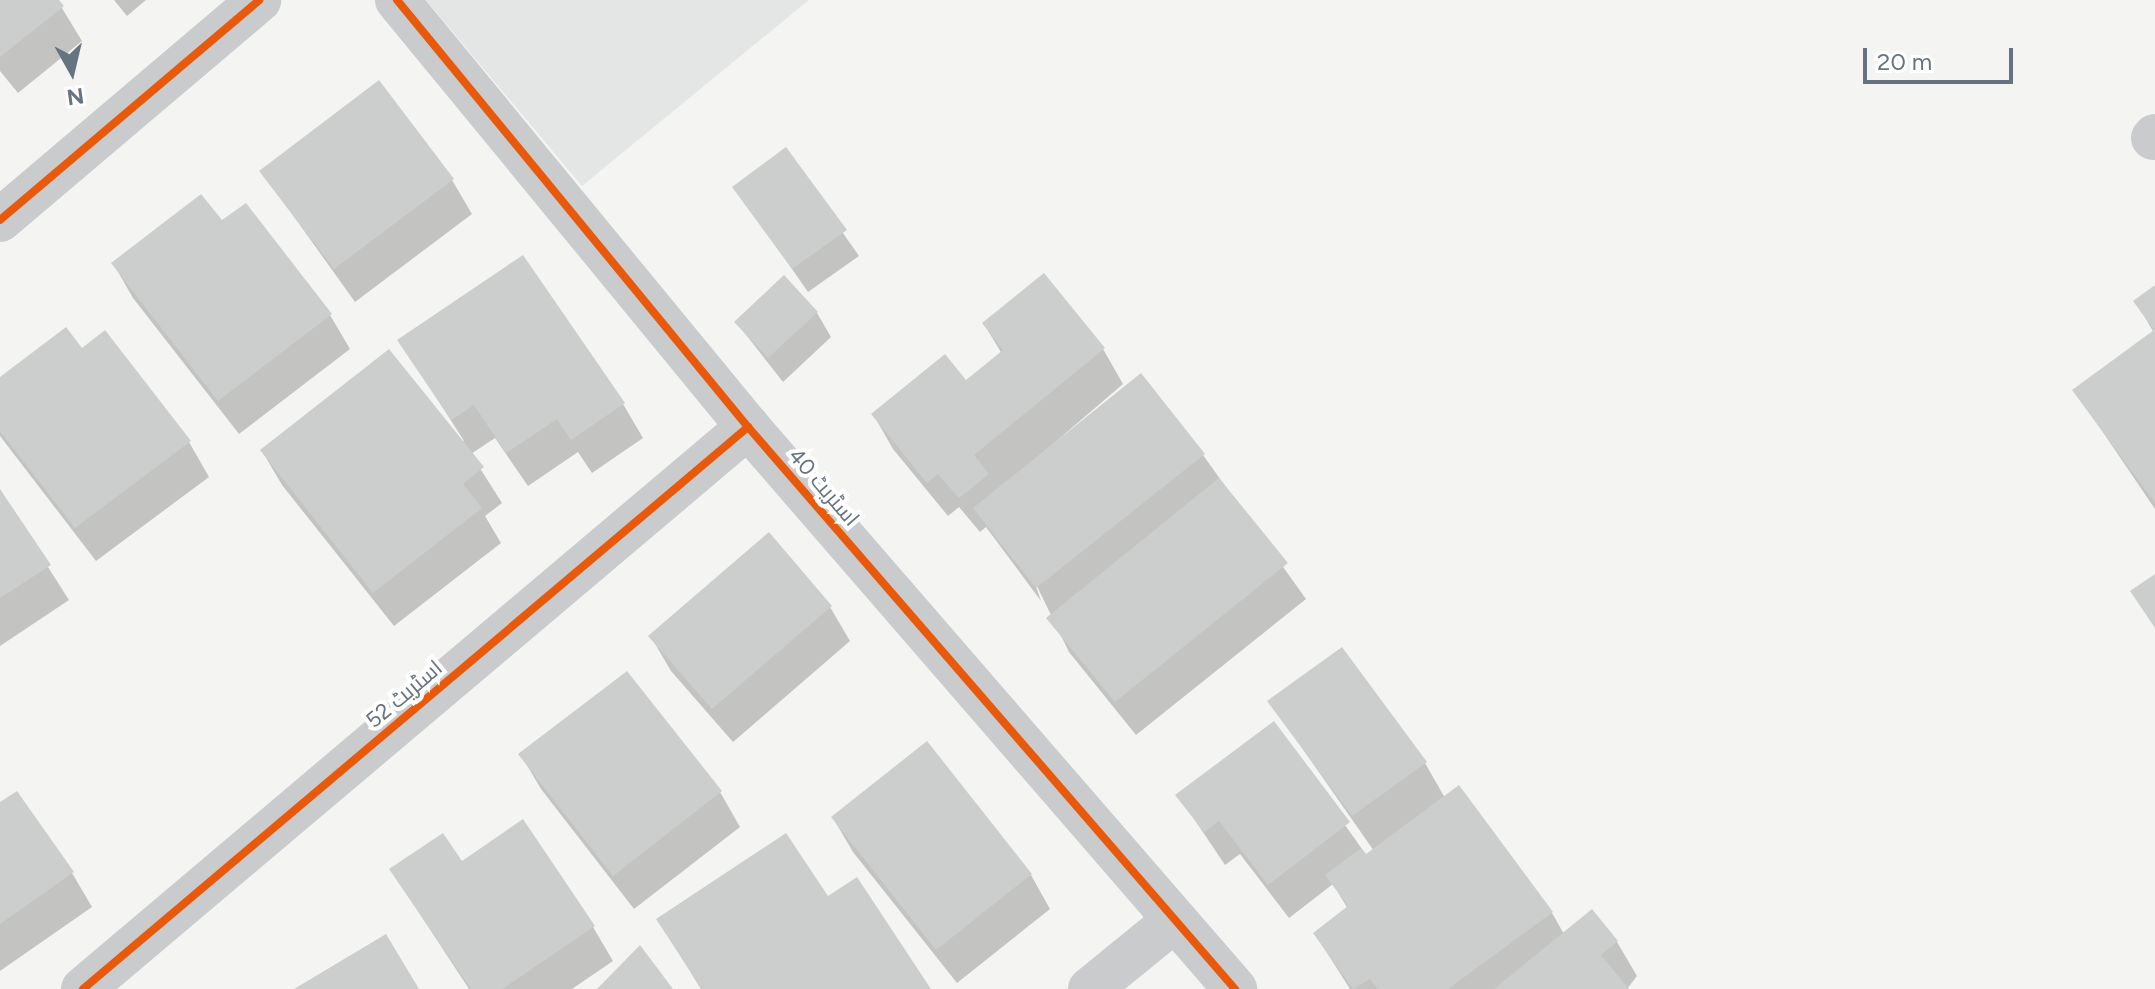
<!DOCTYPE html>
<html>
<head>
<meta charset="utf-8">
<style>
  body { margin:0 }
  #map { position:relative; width:2155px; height:989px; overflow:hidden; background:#f4f4f3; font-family:Figtree,Cairo,sans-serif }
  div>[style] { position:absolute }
  .built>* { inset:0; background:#e4e6e5 }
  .shadow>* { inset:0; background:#0003 }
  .building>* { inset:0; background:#cccece }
  .minor>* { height:44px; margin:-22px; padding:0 22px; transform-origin:22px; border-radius:22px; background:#cacbcc }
  .cycleway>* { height:8px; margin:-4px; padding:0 4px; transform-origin:4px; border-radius:4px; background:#e8590c }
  span { translate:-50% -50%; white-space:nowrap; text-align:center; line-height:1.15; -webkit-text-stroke:8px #fff; paint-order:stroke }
  .street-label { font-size:22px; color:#667481 }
  .north { position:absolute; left:32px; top:32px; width:80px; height:80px; -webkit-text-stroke:6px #fff; paint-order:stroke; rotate:172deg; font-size:22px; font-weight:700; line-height:32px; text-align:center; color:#667481 }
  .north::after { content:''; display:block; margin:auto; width:28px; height:36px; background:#667481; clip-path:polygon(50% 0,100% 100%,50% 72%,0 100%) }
  .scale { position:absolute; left:1863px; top:48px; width:150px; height:36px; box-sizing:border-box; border:4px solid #667481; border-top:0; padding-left:10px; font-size:24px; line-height:28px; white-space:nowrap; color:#667481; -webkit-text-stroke:6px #fff; paint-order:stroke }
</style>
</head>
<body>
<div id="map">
  <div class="built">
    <div style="clip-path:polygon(426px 0,809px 0,582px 186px)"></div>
  </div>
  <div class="shadow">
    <div style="clip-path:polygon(0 0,57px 0,82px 41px,18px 93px,0 71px)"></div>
    <div style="clip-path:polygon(114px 0,146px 0,127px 16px)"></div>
    <div style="clip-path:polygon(785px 150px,859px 256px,808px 292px,735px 187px)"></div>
    <div style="clip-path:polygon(262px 172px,452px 180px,472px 214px,355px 302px)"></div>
    <div style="clip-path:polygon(222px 223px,330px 315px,350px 349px,239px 434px,133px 298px,113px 263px)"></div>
    <div style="clip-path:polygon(2155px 288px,2155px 509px,2075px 391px,2154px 333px,2136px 302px)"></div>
    <div style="clip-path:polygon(817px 313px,831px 337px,783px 382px,736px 322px)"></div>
    <div style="clip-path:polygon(984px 324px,1103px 349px,1123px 384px,997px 492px,1203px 455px,1306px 599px,1136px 735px,1069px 652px,1033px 578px,1041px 601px,986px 527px,980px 532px,959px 507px,948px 516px,893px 449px,873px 414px,966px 383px,1002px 354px)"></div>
    <div style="clip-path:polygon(400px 340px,623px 404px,643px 438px,592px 473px,578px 452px,528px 486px,495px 438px,471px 454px,502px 503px,485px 516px,501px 543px,394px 626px,282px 485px,262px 451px,464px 441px)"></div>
    <div style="clip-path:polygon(82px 351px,189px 442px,209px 477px,96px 561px,0 436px,0 379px)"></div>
    <div style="clip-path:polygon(0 492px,69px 600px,0 646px)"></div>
    <div style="clip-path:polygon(830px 607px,850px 641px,733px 742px,671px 671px,651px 637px)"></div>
    <div style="clip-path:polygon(1270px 702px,1425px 763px,1445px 798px,1552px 913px,1564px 934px,1617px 942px,1637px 976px,1627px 989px,1350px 989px,1315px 934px,1348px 909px,1333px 884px,1289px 918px,1240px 854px,1225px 865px,1178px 795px,1273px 724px,1367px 856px,1374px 851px)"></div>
    <div style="clip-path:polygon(927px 744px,1031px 875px,1050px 909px,957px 983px,853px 852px,833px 818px)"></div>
    <div style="clip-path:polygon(521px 755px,720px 792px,740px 827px,634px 909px,541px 789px)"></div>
    <div style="clip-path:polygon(0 805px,72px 873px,92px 907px,0 971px)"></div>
    <div style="clip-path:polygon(461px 863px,593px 927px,613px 961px,572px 989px,469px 989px,391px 870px)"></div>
    <div style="clip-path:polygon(828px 899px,928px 989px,701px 989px,658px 920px)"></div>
  </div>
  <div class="building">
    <div style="clip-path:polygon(0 0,59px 0,64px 6px,0 57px)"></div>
    <div style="clip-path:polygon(379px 80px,454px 179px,334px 269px,259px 171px)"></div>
    <div style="clip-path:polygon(786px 147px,847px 230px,792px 269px,732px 187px)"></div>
    <div style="clip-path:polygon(201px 194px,222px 220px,246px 203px,332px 314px,218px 401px,111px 263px)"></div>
    <div style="clip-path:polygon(523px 255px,625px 403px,571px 440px,557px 419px,506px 453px,474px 405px,451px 420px,397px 340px)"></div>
    <div style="clip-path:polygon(1044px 273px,1105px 348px,974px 455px,989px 474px,959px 498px,938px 474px,927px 483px,871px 414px,945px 354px,966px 380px,1003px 350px,982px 323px)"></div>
    <div style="clip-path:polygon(784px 275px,818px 312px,768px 358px,734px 322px)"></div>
    <div style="clip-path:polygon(2155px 285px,2155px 503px,2072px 390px,2154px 330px,2133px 301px)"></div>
    <div style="clip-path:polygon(66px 327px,82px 348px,105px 330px,191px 441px,75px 528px,0 431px,0 377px)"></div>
    <div style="clip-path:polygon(389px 349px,484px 467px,463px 484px,482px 508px,373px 593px,260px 450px)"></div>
    <div style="clip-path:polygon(1141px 373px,1205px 454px,1036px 588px,973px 508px)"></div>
    <div style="clip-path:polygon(1219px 478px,1288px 563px,1115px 702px,1046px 618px)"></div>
    <div style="clip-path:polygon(0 489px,51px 565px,0 598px)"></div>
    <div style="clip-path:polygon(769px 532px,832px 606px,712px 709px,648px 636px)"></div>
    <div style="clip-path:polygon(2155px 574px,2155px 628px,2130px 591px)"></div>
    <div style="clip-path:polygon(1342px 647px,1427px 762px,1352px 816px,1267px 701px)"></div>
    <div style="clip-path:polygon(627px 671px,722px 791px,613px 876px,518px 754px)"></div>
    <div style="clip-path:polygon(1274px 721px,1350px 822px,1268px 885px,1219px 821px,1204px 832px,1175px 795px)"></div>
    <div style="clip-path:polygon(927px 741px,1032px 874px,936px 950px,831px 817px)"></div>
    <div style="clip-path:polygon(1459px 785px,1553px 912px,1448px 989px,1378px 989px,1370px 979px,1353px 989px,1313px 933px,1348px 906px,1325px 875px,1361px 848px,1366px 854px)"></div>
    <div style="clip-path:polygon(17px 791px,74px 872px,0 924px,0 802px)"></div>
    <div style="clip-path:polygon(523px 819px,595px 926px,502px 989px,471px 989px,389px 869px,443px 833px,462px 861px)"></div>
    <div style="clip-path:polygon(786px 833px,828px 896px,857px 877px,931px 989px,702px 989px,656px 919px)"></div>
    <div style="clip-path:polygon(1592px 909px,1618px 941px,1601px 955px,1629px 989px,1494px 989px)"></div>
    <div style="clip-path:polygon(386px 934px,419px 989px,294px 989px)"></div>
    <div style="clip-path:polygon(640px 945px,673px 989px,597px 989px)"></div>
  </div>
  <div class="minor">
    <div style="left:397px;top:0;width:553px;rotate:50.58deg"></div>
    <div style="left:748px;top:427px;width:744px;rotate:49.09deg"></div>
    <div style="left:2153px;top:138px;width:3px;rotate:-45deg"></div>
    <div style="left:0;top:220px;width:340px;rotate:-40.3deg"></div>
    <div style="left:83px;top:989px;width:871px;rotate:-40.2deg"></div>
    <div style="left:1090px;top:989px;width:109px;rotate:-39.1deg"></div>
  </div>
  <div class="cycleway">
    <div style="left:397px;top:0;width:553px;rotate:50.58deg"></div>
    <div style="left:748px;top:427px;width:744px;rotate:49.09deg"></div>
    <div style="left:0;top:220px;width:340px;rotate:-40.3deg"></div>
    <div style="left:83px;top:989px;width:871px;rotate:-40.2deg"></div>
  </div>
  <div class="street-label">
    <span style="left:824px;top:487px;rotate:49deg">اسٹریٹ 40</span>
    <span style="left:404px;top:694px;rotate:-40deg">اسٹریٹ 52</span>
  </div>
  <div class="north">N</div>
  <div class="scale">20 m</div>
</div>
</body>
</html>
